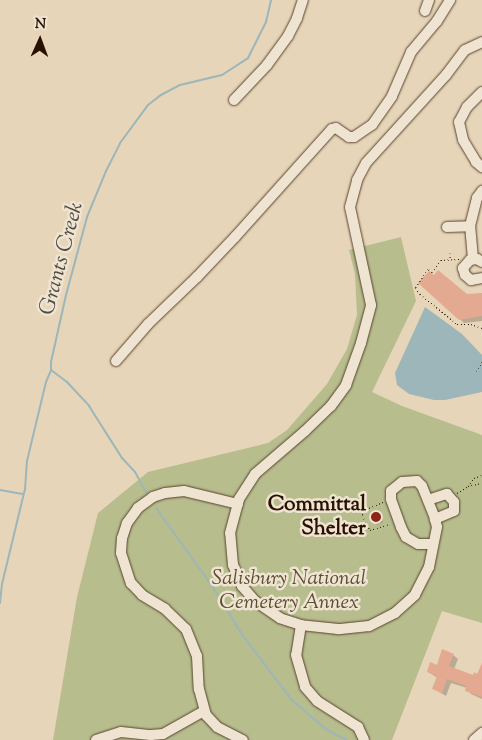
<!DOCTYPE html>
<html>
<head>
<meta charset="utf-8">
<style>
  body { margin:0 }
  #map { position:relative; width:482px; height:740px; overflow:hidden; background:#e6d5b8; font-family:"Sorts Mill Goudy",serif }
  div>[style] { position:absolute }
  .green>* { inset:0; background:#b7bd8d }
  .water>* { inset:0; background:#9cb6ba }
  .shadow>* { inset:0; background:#0003 }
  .stream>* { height:2px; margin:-1px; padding:0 1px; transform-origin:1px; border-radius:1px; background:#9cb6ba }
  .building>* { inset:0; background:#e3a991 }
  .path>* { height:1px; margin-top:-0.5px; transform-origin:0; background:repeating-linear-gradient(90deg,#291100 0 1px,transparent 0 3.5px) }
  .roads { filter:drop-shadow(0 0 1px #58422e) drop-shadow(0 0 1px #58422e) }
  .minor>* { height:10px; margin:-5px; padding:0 5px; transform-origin:5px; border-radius:5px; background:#efe4d1 }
  .dots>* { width:14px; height:14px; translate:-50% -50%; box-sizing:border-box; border:2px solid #efe4d1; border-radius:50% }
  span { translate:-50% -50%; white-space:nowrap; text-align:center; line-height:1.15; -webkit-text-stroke:5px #efe4d1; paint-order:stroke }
  .poi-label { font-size:21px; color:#291100; font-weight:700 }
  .right { translate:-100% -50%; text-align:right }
  .park-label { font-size:21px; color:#5b4d31; font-style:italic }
  .water-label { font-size:22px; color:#514b41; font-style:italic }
  .north { position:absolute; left:15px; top:15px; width:50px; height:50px; -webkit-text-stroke:4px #efe4d1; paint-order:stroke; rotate:2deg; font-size:14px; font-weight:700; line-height:20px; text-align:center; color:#291100 }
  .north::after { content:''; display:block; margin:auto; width:18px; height:22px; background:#291100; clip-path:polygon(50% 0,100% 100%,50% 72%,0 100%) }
</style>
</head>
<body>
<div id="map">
  <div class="green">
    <div style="clip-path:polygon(401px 237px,416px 301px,372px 392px,402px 406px,482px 435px,482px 623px,442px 611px,392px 740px,53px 740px,77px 597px,98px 513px,148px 472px,268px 443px,287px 430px,327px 384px,347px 349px,357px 315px,355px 274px,349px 250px)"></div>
  </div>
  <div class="water">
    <div style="clip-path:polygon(425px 307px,462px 334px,482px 355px,482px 392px,445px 400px,434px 400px,409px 394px,397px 385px,395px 373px)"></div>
  </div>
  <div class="shadow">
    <div style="clip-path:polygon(420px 283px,466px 296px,482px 294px,482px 321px,464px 323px)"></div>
    <div style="clip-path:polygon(378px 512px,383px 522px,377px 525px,372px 514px)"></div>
    <div style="clip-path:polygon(453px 655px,458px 659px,454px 669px,474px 676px,478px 675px,482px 665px,482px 699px,471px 694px,467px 688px,451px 683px,446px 696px,434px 689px,438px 678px,428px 672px)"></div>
  </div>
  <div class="stream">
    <div style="left:51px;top:370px;width:20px;rotate:37deg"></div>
    <div style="left:67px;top:382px;width:33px;rotate:47deg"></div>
    <div style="left:89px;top:406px;width:62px;rotate:57.6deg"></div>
    <div style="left:122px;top:458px;width:19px;rotate:47deg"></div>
    <div style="left:135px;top:472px;width:23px;rotate:61deg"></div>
    <div style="left:0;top:490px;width:23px;rotate:10deg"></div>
    <div style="left:156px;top:508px;width:96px;rotate:54.3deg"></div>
    <div style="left:212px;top:586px;width:59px;rotate:58.2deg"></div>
    <div style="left:243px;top:636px;width:81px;rotate:52.6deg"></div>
    <div style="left:292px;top:700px;width:46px;rotate:40.6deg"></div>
    <div style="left:327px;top:730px;width:22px;rotate:27deg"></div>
    <div style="left:0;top:603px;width:19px;rotate:-84deg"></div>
    <div style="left:2px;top:584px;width:98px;rotate:-76.4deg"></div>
    <div style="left:25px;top:489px;width:28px;rotate:-86deg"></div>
    <div style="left:27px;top:461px;width:81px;rotate:-76.5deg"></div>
    <div style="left:46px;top:382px;width:13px;rotate:-67deg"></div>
    <div style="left:51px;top:370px;width:8px;rotate:-90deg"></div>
    <div style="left:51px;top:362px;width:69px;rotate:-77.4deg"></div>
    <div style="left:66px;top:295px;width:81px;rotate:-74.9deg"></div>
    <div style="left:87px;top:217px;width:50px;rotate:-67.6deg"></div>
    <div style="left:106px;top:171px;width:31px;rotate:-63deg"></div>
    <div style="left:120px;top:143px;width:47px;rotate:-53.6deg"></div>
    <div style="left:148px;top:105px;width:16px;rotate:-38deg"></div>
    <div style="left:161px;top:95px;width:21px;rotate:-28deg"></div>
    <div style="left:180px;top:85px;width:43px;rotate:-13.4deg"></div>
    <div style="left:222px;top:75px;width:31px;rotate:-33deg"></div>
    <div style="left:248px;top:58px;width:40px;rotate:-63.4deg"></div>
    <div style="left:266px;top:22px;width:23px;rotate:-77deg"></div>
  </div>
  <div class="building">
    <div style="clip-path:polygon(438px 270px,467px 294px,482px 293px,482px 316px,459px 320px,418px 283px,429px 271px,434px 275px)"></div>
    <div style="clip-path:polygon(442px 649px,454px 654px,449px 666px,473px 675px,474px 672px,477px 674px,482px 663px,482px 697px,465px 691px,466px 686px,447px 679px,442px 693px,432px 689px,437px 676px,427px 672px,430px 662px,437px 665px)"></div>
  </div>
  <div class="path">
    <div style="left:450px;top:253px;width:6px;rotate:90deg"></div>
    <div style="left:459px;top:259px;width:18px;rotate:177deg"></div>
    <div style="left:441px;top:260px;width:15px;rotate:127deg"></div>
    <div style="left:432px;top:272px;width:5px;rotate:-143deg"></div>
    <div style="left:428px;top:269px;width:23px;rotate:124deg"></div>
    <div style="left:415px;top:288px;width:8px;rotate:50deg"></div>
    <div style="left:420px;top:294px;width:48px;rotate:39deg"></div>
    <div style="left:457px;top:324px;width:14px"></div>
    <div style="left:471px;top:324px;width:12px;rotate:20deg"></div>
    <div style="left:476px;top:371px;width:11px;rotate:-56deg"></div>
    <div style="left:468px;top:486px;width:14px;rotate:-12deg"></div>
    <div style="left:457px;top:493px;width:13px;rotate:-32deg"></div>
    <div style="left:468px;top:486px;width:10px;rotate:-53deg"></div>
    <div style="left:474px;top:478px;width:9px;rotate:-21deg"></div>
    <div style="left:383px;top:502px;width:21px;rotate:157deg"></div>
    <div style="left:364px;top:510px;width:5px;rotate:112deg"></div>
    <div style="left:362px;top:515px;width:17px;rotate:62deg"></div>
    <div style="left:370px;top:530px;width:21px;rotate:-17deg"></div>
  </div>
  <div class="roads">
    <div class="minor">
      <div style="left:425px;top:11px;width:12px;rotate:-70deg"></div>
      <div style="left:482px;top:92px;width:21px;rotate:135deg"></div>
      <div style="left:467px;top:107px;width:17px;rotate:118deg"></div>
      <div style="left:459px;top:122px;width:18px;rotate:77deg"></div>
      <div style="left:463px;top:140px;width:26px;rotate:59deg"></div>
      <div style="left:476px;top:162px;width:8px;rotate:40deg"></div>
      <div style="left:234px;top:100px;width:48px;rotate:-46.7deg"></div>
      <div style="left:267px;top:65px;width:36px;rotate:-54deg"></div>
      <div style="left:288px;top:36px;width:20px;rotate:-63deg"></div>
      <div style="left:297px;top:18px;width:19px;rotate:-72deg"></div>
      <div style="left:447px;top:227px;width:23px;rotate:-2deg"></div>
      <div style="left:473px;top:259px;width:33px;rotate:-95deg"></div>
      <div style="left:470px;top:226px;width:29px;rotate:-76deg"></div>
      <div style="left:477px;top:198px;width:9px;rotate:-54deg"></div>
      <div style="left:482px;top:262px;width:6px;rotate:-149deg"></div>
      <div style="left:477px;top:259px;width:7px;rotate:172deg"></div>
      <div style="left:470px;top:260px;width:11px;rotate:131deg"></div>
      <div style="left:463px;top:268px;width:7px;rotate:74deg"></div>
      <div style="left:465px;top:275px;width:8px;rotate:40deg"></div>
      <div style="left:471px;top:280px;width:11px;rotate:-10deg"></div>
      <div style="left:116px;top:361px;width:49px;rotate:-49.1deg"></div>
      <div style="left:148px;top:324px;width:68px;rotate:-43.8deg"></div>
      <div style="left:197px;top:277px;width:55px;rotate:-46.5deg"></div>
      <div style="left:235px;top:237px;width:145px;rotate:-48.1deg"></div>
      <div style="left:332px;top:129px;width:4px;rotate:-14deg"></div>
      <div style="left:336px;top:128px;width:16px;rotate:35deg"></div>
      <div style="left:349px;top:137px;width:5px"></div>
      <div style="left:354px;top:137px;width:22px;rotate:-34deg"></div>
      <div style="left:372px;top:125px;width:35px;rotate:-55deg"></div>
      <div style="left:392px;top:96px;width:48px;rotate:-66.6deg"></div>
      <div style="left:411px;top:52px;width:40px;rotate:-50deg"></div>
      <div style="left:437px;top:21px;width:25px;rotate:-58deg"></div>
      <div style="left:428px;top:500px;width:20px;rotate:-18deg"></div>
      <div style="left:447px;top:494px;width:11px;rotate:49deg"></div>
      <div style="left:454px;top:502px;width:9px;rotate:90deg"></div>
      <div style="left:454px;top:511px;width:21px;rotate:157deg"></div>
      <div style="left:238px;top:504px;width:56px;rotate:-166.5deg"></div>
      <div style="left:184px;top:491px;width:19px;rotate:174deg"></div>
      <div style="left:165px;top:493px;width:13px;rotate:162deg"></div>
      <div style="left:153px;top:497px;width:19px;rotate:144deg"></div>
      <div style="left:138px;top:508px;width:19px;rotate:126deg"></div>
      <div style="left:127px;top:523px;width:16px;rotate:108deg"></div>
      <div style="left:122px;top:538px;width:15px;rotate:94deg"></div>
      <div style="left:121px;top:553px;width:32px;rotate:72deg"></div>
      <div style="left:131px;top:583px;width:16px;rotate:47deg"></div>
      <div style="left:142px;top:595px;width:27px;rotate:31deg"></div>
      <div style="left:165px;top:609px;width:29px;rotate:44deg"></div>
      <div style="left:186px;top:629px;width:29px;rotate:68deg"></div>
      <div style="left:197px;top:656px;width:33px;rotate:87deg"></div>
      <div style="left:199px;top:689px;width:27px;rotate:75deg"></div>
      <div style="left:206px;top:715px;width:16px;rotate:47deg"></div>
      <div style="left:217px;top:727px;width:29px;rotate:27deg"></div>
      <div style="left:433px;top:544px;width:15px;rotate:180deg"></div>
      <div style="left:418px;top:544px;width:14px;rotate:-150deg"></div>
      <div style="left:406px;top:537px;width:11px;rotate:-117deg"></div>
      <div style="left:401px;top:527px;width:30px;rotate:-110deg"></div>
      <div style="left:391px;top:499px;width:8px;rotate:-90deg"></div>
      <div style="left:391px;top:491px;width:14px;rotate:-39deg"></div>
      <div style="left:402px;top:482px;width:15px;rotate:-4deg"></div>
      <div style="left:417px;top:481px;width:7px;rotate:45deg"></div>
      <div style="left:422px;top:486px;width:35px;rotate:68deg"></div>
      <div style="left:435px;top:519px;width:8px;rotate:76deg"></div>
      <div style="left:437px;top:527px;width:41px;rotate:101.3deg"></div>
      <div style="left:429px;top:567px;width:31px;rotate:117deg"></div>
      <div style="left:415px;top:595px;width:27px;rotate:138deg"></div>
      <div style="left:395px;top:613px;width:29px;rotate:153deg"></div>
      <div style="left:369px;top:626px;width:31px;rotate:174deg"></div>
      <div style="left:338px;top:629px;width:37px;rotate:-174deg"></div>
      <div style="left:301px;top:625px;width:22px;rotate:-162deg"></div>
      <div style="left:280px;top:618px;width:30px;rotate:-146deg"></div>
      <div style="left:255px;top:601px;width:20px;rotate:-131deg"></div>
      <div style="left:242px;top:586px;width:23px;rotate:-113deg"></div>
      <div style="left:233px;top:565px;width:32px;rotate:-95deg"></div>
      <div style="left:230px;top:533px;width:35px;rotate:-75deg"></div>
      <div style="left:239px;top:499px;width:30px;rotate:-57deg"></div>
      <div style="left:255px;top:474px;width:66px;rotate:-40.7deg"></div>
      <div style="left:305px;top:431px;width:36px;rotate:-44deg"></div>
      <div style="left:331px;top:406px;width:26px;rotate:-54deg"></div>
      <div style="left:346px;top:385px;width:45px;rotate:-70.3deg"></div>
      <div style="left:361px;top:343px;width:39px;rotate:-75deg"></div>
      <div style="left:371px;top:305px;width:100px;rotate:-102.1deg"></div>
      <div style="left:350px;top:207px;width:28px;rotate:-75deg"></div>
      <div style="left:357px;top:180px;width:19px;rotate:-62deg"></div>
      <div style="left:366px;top:163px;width:119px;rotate:-47.7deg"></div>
      <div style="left:446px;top:75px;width:31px;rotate:-53deg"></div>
      <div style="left:465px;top:50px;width:19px;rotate:-25deg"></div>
      <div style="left:301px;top:625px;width:30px;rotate:99deg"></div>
      <div style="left:296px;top:655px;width:33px;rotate:74deg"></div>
      <div style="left:305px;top:687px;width:18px;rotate:49deg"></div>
      <div style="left:317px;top:701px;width:49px;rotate:32.4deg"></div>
      <div style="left:358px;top:727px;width:14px;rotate:65deg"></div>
      <div style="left:96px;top:740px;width:26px;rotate:-18deg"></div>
      <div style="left:121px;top:732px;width:30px;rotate:6deg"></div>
      <div style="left:151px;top:735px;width:12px;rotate:-5deg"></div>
      <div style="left:163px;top:734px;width:47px;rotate:-29.3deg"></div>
      <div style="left:474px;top:740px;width:11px;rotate:-41deg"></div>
    </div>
  </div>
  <div class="dots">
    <div style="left:376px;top:517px;background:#8f2418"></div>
  </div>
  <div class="poi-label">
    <span class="right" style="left:366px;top:517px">Committal<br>Shelter</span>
  </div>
  <div class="park-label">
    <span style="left:289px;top:591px">Salisbury National<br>Cemetery Annex</span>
  </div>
  <div class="water-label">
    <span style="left:63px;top:259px;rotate:-75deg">Grants Creek</span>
  </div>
  <div class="north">N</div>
</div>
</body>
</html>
